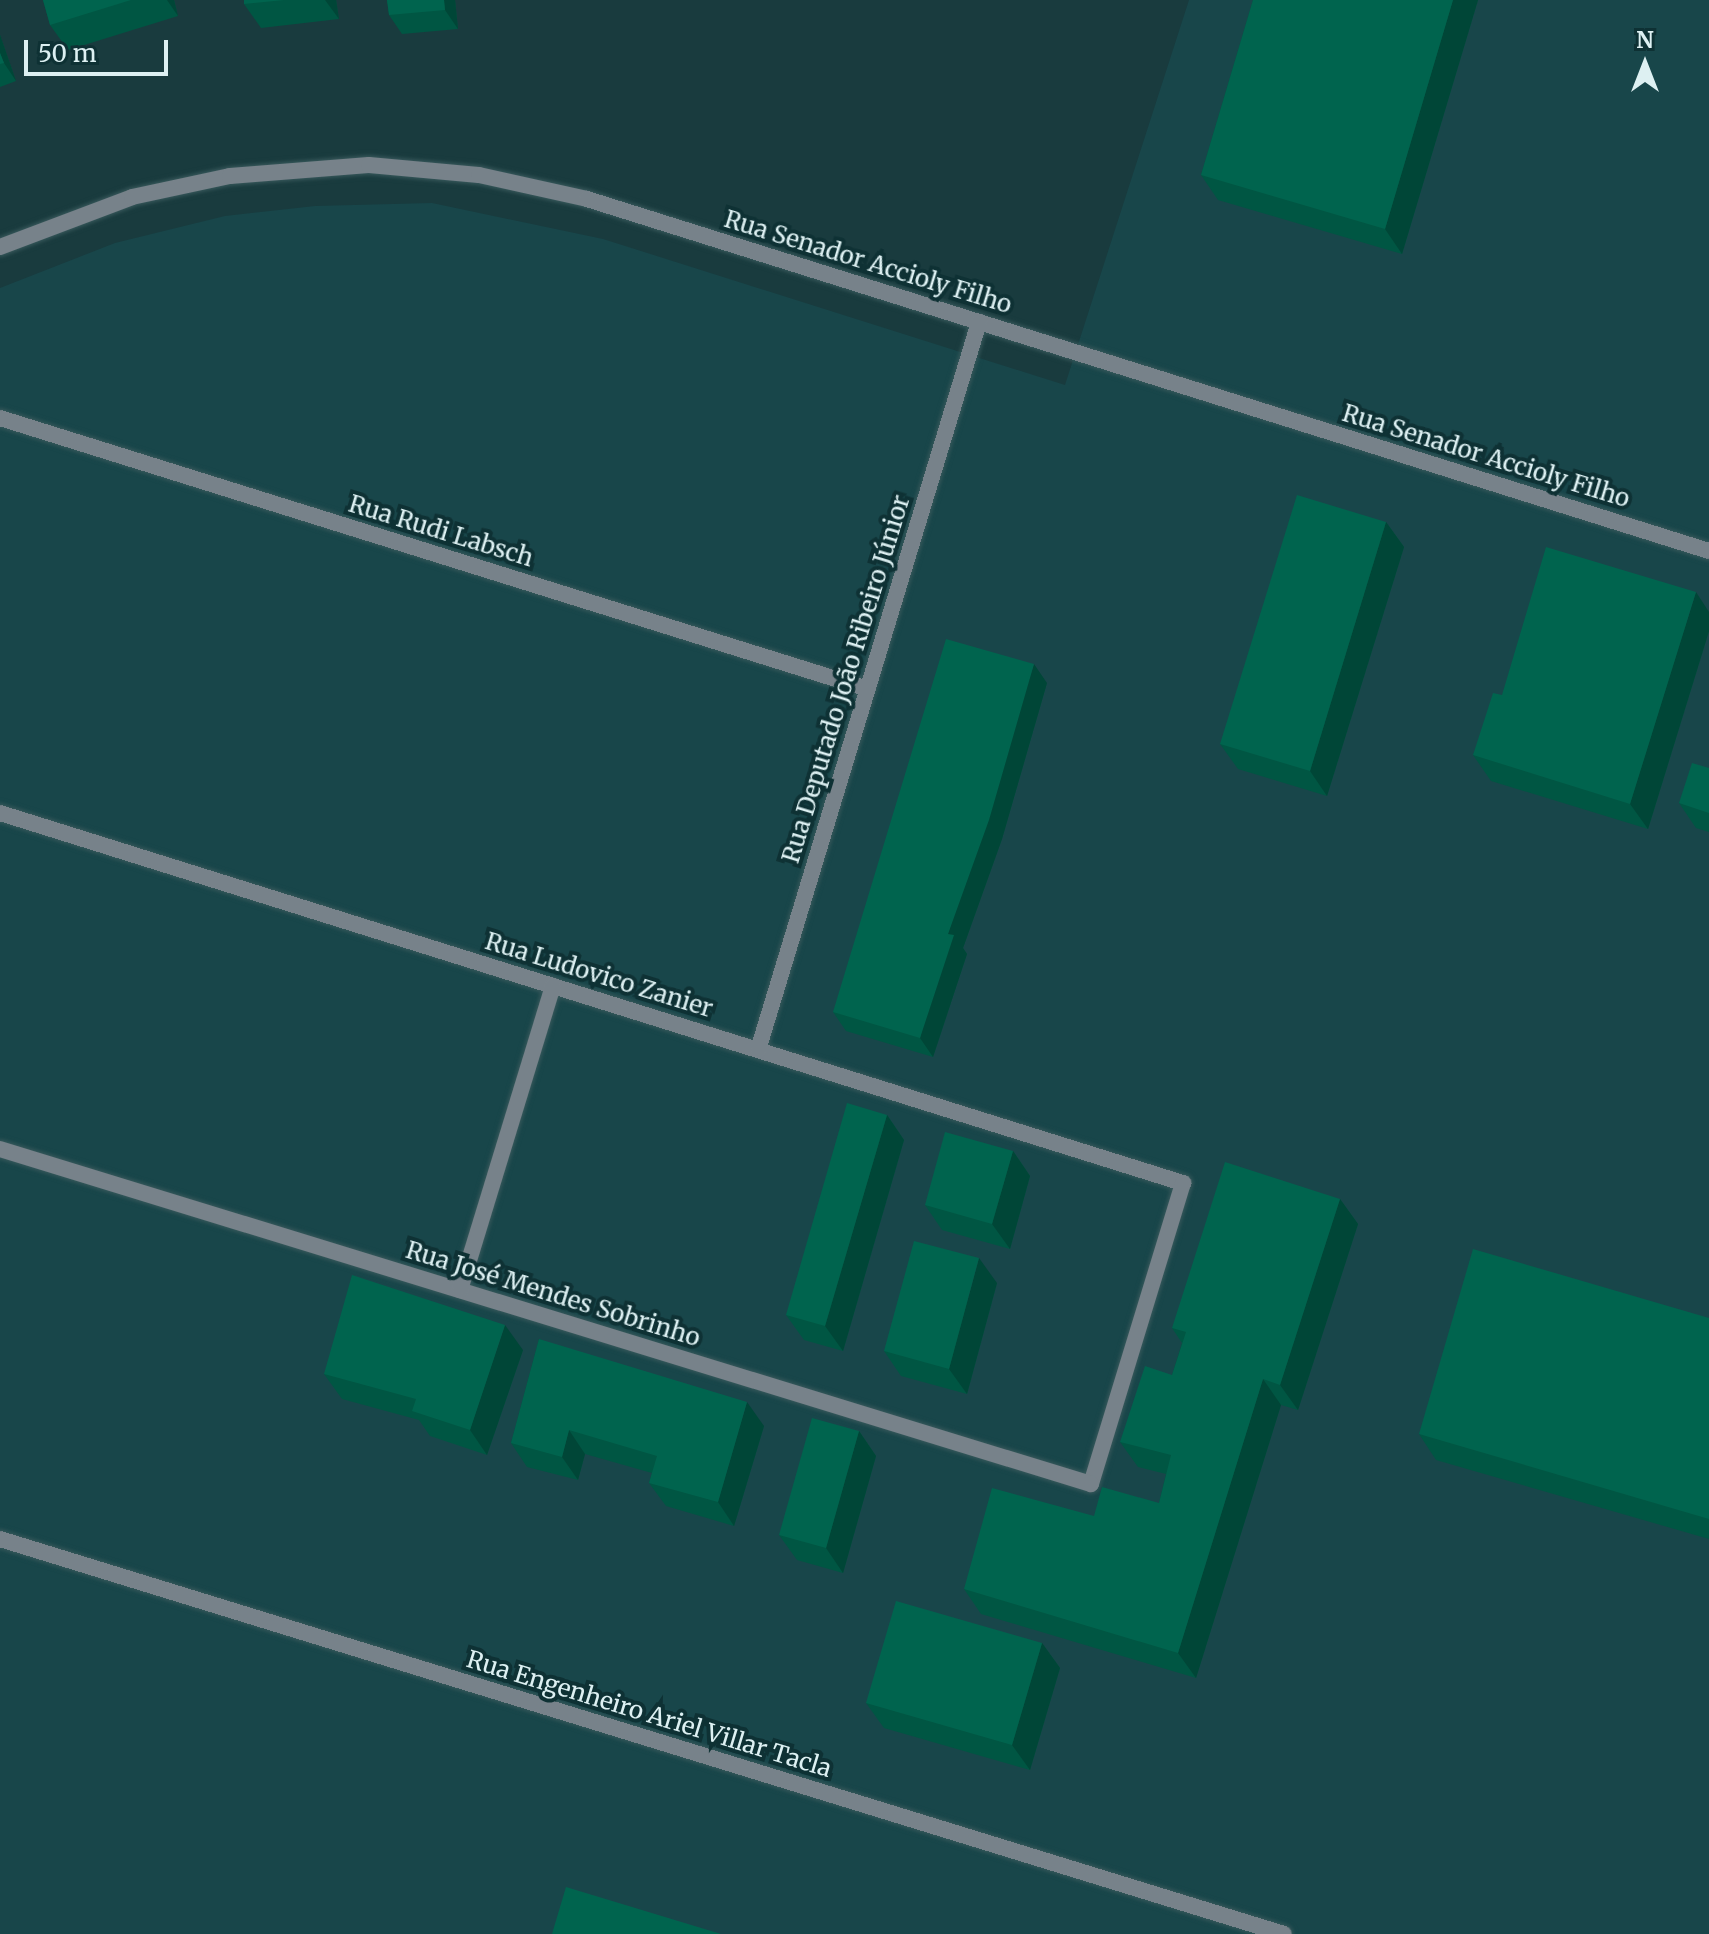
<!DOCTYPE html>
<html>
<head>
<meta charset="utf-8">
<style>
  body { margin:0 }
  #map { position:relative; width:1709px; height:1934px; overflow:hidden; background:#193b3e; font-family:Merriweather,serif }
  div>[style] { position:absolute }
  .built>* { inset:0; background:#18464a }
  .roads { filter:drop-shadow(0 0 2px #38585b) drop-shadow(0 0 2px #38585b) }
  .street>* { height:16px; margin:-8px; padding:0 8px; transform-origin:8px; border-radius:8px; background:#77828a }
  .wall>* { inset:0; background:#005643 }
  .shaded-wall>* { inset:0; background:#004637 }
  .building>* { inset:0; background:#00644e }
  span { translate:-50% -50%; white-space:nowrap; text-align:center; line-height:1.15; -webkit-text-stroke:8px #0e3134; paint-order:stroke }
  .street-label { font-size:24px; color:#ddf0f2 }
  .north { position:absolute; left:1605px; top:24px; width:80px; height:80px; -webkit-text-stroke:6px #0e3134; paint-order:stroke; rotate:0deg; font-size:22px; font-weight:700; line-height:32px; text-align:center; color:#ddf0f2 }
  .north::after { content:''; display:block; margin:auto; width:28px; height:36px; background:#ddf0f2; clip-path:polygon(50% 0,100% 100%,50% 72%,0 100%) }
  .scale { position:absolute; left:24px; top:40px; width:144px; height:36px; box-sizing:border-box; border:4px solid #ddf0f2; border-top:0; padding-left:10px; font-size:24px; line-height:28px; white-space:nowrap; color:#ddf0f2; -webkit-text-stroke:6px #0e3134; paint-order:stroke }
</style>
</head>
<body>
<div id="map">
  <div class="built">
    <div style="clip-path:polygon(1189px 0,1709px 0,1709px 1934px,0 1934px,0 288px,115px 243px,225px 216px,315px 206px,432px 203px,603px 239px,1065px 385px)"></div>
  </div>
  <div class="roads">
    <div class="street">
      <div style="left:0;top:247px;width:141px;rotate:-20.7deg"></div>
      <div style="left:132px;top:197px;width:100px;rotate:-12.1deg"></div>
      <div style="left:230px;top:176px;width:139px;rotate:-4.5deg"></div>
      <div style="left:369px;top:165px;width:110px;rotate:5.2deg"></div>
      <div style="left:479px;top:175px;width:111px;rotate:12.5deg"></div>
      <div style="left:587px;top:199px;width:1176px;rotate:17.42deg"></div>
      <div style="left:0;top:418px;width:909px;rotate:17.34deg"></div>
      <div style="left:0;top:813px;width:1240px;rotate:17.37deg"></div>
      <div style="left:1183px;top:1183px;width:315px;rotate:107deg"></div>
      <div style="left:1091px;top:1484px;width:1141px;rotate:-162.93deg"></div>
      <div style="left:758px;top:1050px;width:761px;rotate:-73.11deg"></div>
      <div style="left:460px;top:1290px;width:318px;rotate:-73deg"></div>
      <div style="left:0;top:1539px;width:1343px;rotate:17.1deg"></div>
    </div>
  </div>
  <div class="wall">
    <div style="clip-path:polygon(43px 0,174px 0,178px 16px,68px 50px,50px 25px)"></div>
    <div style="clip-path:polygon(244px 0,336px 0,339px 19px,261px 28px,244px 4px)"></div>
    <div style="clip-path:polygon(387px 0,455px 0,458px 29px,402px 34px,389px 15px)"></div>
    <div style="clip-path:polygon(1253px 0,1478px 0,1402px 254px,1218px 200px,1201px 175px)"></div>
    <div style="clip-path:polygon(0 35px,16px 81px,0 87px)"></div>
    <div style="clip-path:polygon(1386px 522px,1404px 547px,1327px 796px,1238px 769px,1220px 744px)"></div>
    <div style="clip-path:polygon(1709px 612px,1709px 631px,1648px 829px,1491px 781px,1473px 755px,1502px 695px)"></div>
    <div style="clip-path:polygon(1047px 683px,1002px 839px,963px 948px,967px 954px,933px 1057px,846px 1031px,833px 1012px)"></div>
    <div style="clip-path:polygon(1709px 768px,1709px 832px,1696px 828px,1679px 803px)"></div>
    <div style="clip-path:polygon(887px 1115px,904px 1140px,843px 1351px,804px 1340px,786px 1315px)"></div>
    <div style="clip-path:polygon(1013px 1151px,1030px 1176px,1010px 1249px,942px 1230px,925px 1205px)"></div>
    <div style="clip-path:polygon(1340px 1199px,1358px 1224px,1298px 1410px,1281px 1405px,1196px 1678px,981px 1614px,964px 1589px,1094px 1516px,1159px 1503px,1166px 1474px,1138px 1467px,1120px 1442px,1172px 1375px,1182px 1343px,1172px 1328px)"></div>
    <div style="clip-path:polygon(997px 1283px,967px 1394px,901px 1376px,884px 1351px)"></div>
    <div style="clip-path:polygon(1709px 1318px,1709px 1539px,1436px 1460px,1419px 1434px)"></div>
    <div style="clip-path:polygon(539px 1339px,764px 1426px,734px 1526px,666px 1506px,649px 1483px,652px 1473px,585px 1454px,578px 1480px,527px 1467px,511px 1443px)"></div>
    <div style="clip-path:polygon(523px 1350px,487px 1455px,430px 1436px,419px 1420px,342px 1399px,324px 1374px)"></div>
    <div style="clip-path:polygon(859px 1431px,876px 1456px,843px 1573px,797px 1560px,779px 1535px)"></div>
    <div style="clip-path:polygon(1042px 1643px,1060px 1668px,1030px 1770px,884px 1728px,866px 1703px)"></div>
  </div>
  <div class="shaded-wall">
    <div style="clip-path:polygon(167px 0,174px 0,178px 16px)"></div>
    <div style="clip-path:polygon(325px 0,336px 0,339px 19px)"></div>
    <div style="clip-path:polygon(444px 0,455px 0,458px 29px,445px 10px)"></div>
    <div style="clip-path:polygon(1453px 0,1478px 0,1402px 254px,1385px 229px)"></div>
    <div style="clip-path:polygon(0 35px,16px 81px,4px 63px,0 53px)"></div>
    <div style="clip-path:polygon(1386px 522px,1404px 547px,1327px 796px,1310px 771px)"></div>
    <div style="clip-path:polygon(1696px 592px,1709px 612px,1709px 631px,1648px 829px,1630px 804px)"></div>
    <div style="clip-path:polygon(1034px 664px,1047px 683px,1002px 839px,963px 948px,967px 954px,933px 1057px,920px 1038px,948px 934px)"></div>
    <div style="clip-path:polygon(887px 1115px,904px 1140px,843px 1351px,825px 1326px)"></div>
    <div style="clip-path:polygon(1013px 1151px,1030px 1176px,1010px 1249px,992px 1224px)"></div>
    <div style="clip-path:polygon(1340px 1199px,1358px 1224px,1298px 1410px,1280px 1385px)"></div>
    <div style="clip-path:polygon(979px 1258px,997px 1283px,967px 1394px,949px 1369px)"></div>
    <div style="clip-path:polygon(505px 1325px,523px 1350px,487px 1455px,470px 1430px)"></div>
    <div style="clip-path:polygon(1263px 1379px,1281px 1405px,1196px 1678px,1178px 1653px)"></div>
    <div style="clip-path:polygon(747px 1402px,764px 1426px,734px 1526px,718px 1502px)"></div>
    <div style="clip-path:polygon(569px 1430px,585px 1454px,578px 1480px,562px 1457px)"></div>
    <div style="clip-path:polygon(859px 1431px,876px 1456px,843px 1573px,826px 1548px)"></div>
    <div style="clip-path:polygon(1042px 1643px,1060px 1668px,1030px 1770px,1012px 1745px)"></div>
  </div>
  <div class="building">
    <div style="clip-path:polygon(43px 0,131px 0,50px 25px)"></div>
    <div style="clip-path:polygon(244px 0,284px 0,244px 4px)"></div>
    <div style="clip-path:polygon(387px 0,444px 0,445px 10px,389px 15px)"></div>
    <div style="clip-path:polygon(1253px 0,1453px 0,1385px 229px,1201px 175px)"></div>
    <div style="clip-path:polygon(0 53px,4px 63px,0 64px)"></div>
    <div style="clip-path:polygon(1297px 495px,1386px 522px,1310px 771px,1220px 744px)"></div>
    <div style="clip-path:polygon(1546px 547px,1696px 592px,1630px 804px,1473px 755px,1493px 693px,1502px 695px)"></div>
    <div style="clip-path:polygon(946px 639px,1034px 664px,989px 820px,948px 934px,954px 935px,920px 1038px,833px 1012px)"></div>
    <div style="clip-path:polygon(1692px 763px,1709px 768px,1709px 813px,1679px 803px)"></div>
    <div style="clip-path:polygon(847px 1103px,887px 1115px,825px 1326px,786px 1315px)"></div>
    <div style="clip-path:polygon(945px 1132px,1013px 1151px,992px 1224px,925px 1205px)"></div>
    <div style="clip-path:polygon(1225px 1162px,1340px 1199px,1280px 1385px,1263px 1379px,1178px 1653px,964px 1589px,992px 1488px,1094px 1516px,1102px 1487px,1159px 1503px,1171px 1455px,1120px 1442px,1145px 1366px,1172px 1375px,1186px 1332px,1172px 1328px)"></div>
    <div style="clip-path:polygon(914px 1241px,979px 1258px,949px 1369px,884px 1351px)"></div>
    <div style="clip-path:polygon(1473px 1249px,1709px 1318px,1709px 1519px,1419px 1434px)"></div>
    <div style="clip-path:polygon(352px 1275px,505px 1325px,470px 1430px,412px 1411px,416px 1399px,324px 1374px)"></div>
    <div style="clip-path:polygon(539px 1339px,747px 1402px,718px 1502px,649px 1483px,657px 1456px,569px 1430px,562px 1457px,511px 1443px)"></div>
    <div style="clip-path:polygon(812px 1418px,859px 1431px,826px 1548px,779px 1535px)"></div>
    <div style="clip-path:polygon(896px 1601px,1042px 1643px,1012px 1745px,866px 1703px)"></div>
    <div style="clip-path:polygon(566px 1887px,721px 1934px,552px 1934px)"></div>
  </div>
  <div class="street-label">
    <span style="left:868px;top:262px;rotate:17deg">Rua Senador Accioly Filho</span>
    <span style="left:1486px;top:456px;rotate:17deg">Rua Senador Accioly Filho</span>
    <span style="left:441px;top:531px;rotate:17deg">Rua Rudi Labsch</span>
    <span style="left:846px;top:679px;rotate:-73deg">Rua Deputado João Ribeiro Júnior</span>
    <span style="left:599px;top:975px;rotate:17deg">Rua Ludovico Zanier</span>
    <span style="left:553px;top:1294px;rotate:17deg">Rua José Mendes Sobrinho</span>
    <span style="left:649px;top:1714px;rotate:17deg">Rua Engenheiro Ariel Villar Tacla</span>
  </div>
  <div class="north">N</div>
  <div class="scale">50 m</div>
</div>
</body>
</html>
